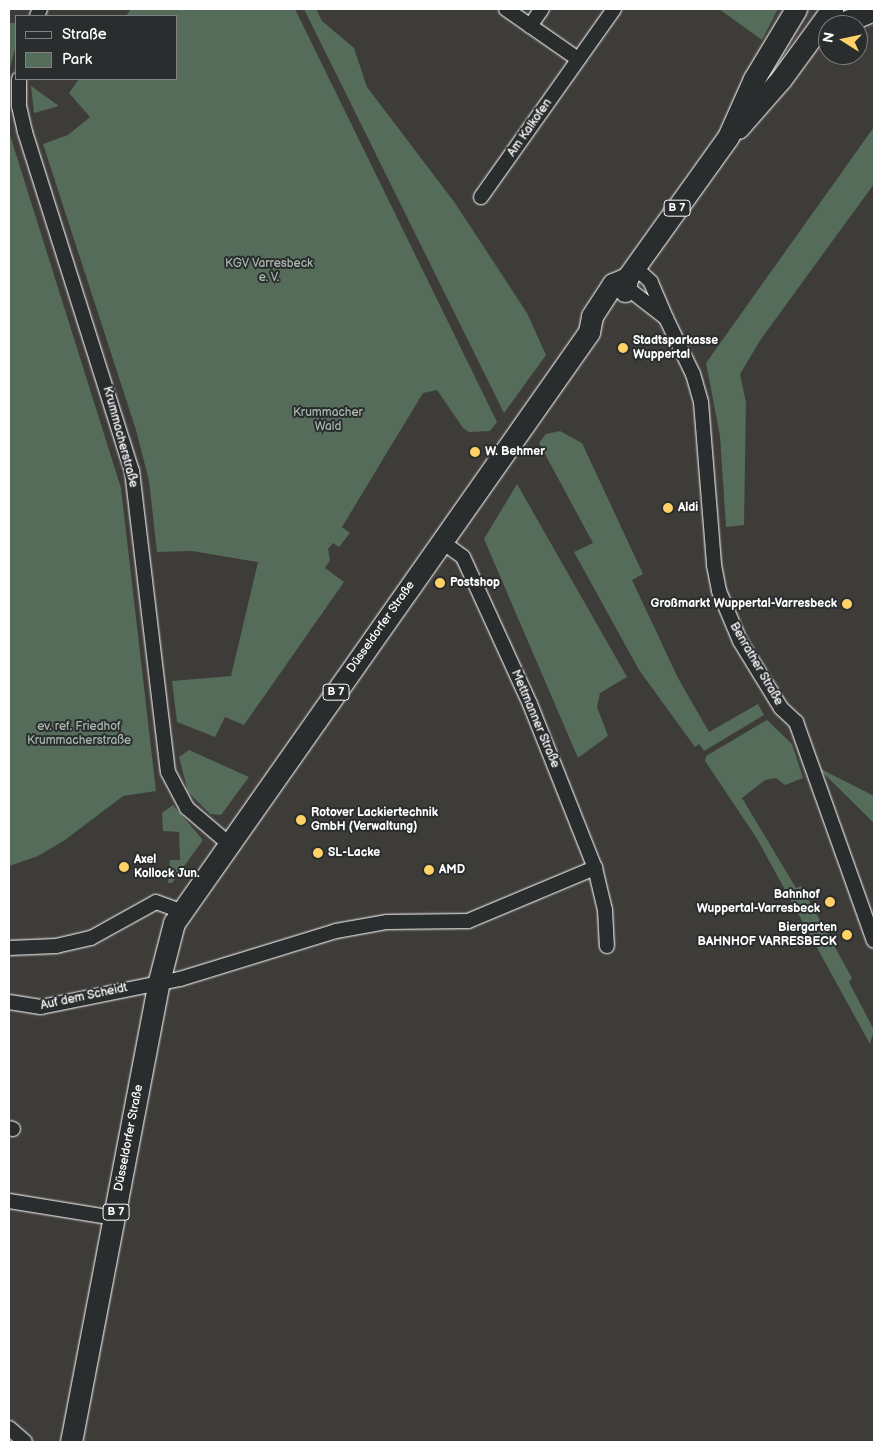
<!DOCTYPE html>
<html>
<head>
<meta charset="utf-8">
<style>
  body { margin:0 }
  #map { position:relative; width:883px; height:1451px; overflow:hidden; background:#3e3c39; font-family:"Balsamiq Sans",sans-serif }
  div>[style] { position:absolute }
  .green>* { inset:0; background:#546c59 }
  .roads { filter:drop-shadow(0 0 1px #fff) drop-shadow(0 0 1px #fff) }
  .minor>* { height:14px; margin:-7px; padding:0 7px; transform-origin:7px; border-radius:7px; background:#2a2d2e }
  .primary>* { height:21px; margin:-10.5px; padding:0 10.5px; transform-origin:10.5px; border-radius:10.5px; background:#2a2d2e }
  .dots>* { width:14px; height:14px; translate:-50% -50%; box-sizing:border-box; border:2px solid #2a2d2e; border-radius:50% }
  span { translate:-50% -50%; white-space:nowrap; text-align:center; line-height:1.15; -webkit-text-stroke:4px #2a2d2e; paint-order:stroke }
  .shield-label span { padding:1px 4px; background:#2a2d2e; border:1px solid; border-radius:4px; -webkit-text-stroke-width:0 }
  .shield-label { font-size:11px; color:#fff; font-weight:700 }
  .street-label { font-size:12px; color:#fff }
  .park-label { font-size:12px; color:#aab6ac }
  .poi-label { font-size:12px; color:#fff; font-weight:700 }
  .left { translate:0 -50%; text-align:left }
  .right { translate:-100% -50%; text-align:right }
  .frame { position:absolute; inset:0; border:10px solid #fff; pointer-events:none }
  .legend { position:absolute; left:15px; top:15px; width:162px; height:65px; box-sizing:border-box; background:#2a2d2e; border:1px solid #7f8182; margin:0; padding:6px 9px; list-style:none; font-size:15px; color:#fff }
  .legend li { display:flex; align-items:center; gap:10px; height:25px }
  .legend b { width:25px; border:1px solid #7f8182 }
  .north { position:absolute; left:818px; top:15px; width:50px; height:50px; box-sizing:border-box; background:#2a2d2e; border:1px solid #7f8182; border-radius:50%; rotate:280deg; font-size:14px; font-weight:700; line-height:20px; text-align:center; color:#fff }
  .north::after { content:''; display:block; margin:auto; width:18px; height:22px; background:#ffd166; clip-path:polygon(50% 0,100% 100%,50% 72%,0 100%) }
</style>
</head>
<body>
<div id="map">
  <div class="green">
    <div style="clip-path:polygon(131px 9px,295px 9px,497px 422px,490px 431px,469px 432px,463px 428px,437px 390px,423px 393px,342px 527px,350px 533px,339px 547px,333px 543px,328px 549px,330px 560px,325px 568px,344px 582px,244px 725px,225px 717px,215px 737px,177px 722px,172px 681px,231px 676px,258px 562px,192px 551px,157px 552px,149px 481px,136px 430px,43px 144px,68px 135px,90px 117px,69px 93px,79px 79px,176px 79px,176px 16px,126px 16px)"></div>
    <div style="clip-path:polygon(304px 9px,316px 9px,322px 21px,354px 48px,367px 87px,455px 203px,527px 313px,546px 355px,504px 413px)"></div>
    <div style="clip-path:polygon(719px 9px,778px 9px,762px 40px)"></div>
    <div style="clip-path:polygon(9px 23px,16px 23px,16px 44px,9px 72px)"></div>
    <div style="clip-path:polygon(31px 86px,59px 106px,34px 113px)"></div>
    <div style="clip-path:polygon(874px 127px,874px 184px,761px 339px,740px 374px,746px 403px,744px 525px,726px 527px,720px 436px,706px 363px)"></div>
    <div style="clip-path:polygon(9px 132px,121px 488px,156px 791px,123px 796px,65px 840px,38px 856px,9px 866px)"></div>
    <div style="clip-path:polygon(560px 431px,582px 443px,643px 574px,632px 580px,678px 678px,709px 732px,758px 704px,764px 715px,704px 751px,699px 744px,695px 747px,639px 670px,574px 552px,593px 543px,539px 443px,546px 434px)"></div>
    <div style="clip-path:polygon(517px 484px,627px 677px,600px 693px,597px 707px,608px 736px,578px 758px,484px 539px)"></div>
    <div style="clip-path:polygon(767px 720px,792px 744px,803px 778px,785px 785px,776px 778px,765px 780px,742px 798px,796px 888px,801px 886px,852px 978px,849px 982px,874px 1030px,870px 1044px,756px 837px,705px 761px,706px 756px)"></div>
    <div style="clip-path:polygon(189px 750px,249px 777px,221px 815px,210px 814px,188px 792px,179px 757px)"></div>
    <div style="clip-path:polygon(817px 767px,874px 796px,874px 823px)"></div>
    <div style="clip-path:polygon(173px 805px,203px 840px,172px 883px,168px 883px,170px 860px,180px 860px,179px 832px,163px 831px,162px 813px)"></div>
  </div>
  <div class="roads">
    <div class="minor">
      <div style="left:506px;top:9px;width:88px;rotate:34.8deg"></div>
      <div style="left:37px;top:16px;width:8px;rotate:-67deg"></div>
      <div style="left:530px;top:26px;width:21px;rotate:-55deg"></div>
      <div style="left:19px;top:79px;width:27px;rotate:90deg"></div>
      <div style="left:19px;top:106px;width:27px;rotate:77deg"></div>
      <div style="left:25px;top:132px;width:355px;rotate:72.5deg"></div>
      <div style="left:132px;top:471px;width:303px;rotate:83.2deg"></div>
      <div style="left:168px;top:772px;width:41px;rotate:62.2deg"></div>
      <div style="left:187px;top:808px;width:54px;rotate:40.5deg"></div>
      <div style="left:481px;top:197px;width:230px;rotate:-54.7deg"></div>
      <div style="left:626px;top:287px;width:51px;rotate:37.8deg"></div>
      <div style="left:666px;top:318px;width:39px;rotate:-113deg"></div>
      <div style="left:651px;top:282px;width:22px;rotate:-137deg"></div>
      <div style="left:666px;top:318px;width:62px;rotate:64.3deg"></div>
      <div style="left:693px;top:374px;width:29px;rotate:74deg"></div>
      <div style="left:701px;top:402px;width:164px;rotate:85.4deg"></div>
      <div style="left:714px;top:565px;width:26px;rotate:79deg"></div>
      <div style="left:719px;top:591px;width:54px;rotate:67.2deg"></div>
      <div style="left:740px;top:641px;width:79px;rotate:58.5deg"></div>
      <div style="left:781px;top:708px;width:21px;rotate:43deg"></div>
      <div style="left:796px;top:722px;width:232px;rotate:70.4deg"></div>
      <div style="left:441px;top:541px;width:27px;rotate:36deg"></div>
      <div style="left:463px;top:557px;width:162px;rotate:65.5deg"></div>
      <div style="left:530px;top:704px;width:176px;rotate:68.4deg"></div>
      <div style="left:595px;top:868px;width:43px;rotate:76.6deg"></div>
      <div style="left:605px;top:910px;width:36px;rotate:87deg"></div>
      <div style="left:9px;top:948px;width:47px;rotate:-2.4deg"></div>
      <div style="left:56px;top:946px;width:36px;rotate:-13deg"></div>
      <div style="left:91px;top:938px;width:74px;rotate:-29deg"></div>
      <div style="left:156px;top:902px;width:27px;rotate:20deg"></div>
      <div style="left:9px;top:1002px;width:32px;rotate:9deg"></div>
      <div style="left:41px;top:1007px;width:142px;rotate:-11.4deg"></div>
      <div style="left:180px;top:979px;width:163px;rotate:-17.1deg"></div>
      <div style="left:336px;top:931px;width:52px;rotate:-10deg"></div>
      <div style="left:387px;top:922px;width:81px;rotate:-0.7deg"></div>
      <div style="left:468px;top:921px;width:138px;rotate:-22.7deg"></div>
      <div style="left:9px;top:1128px;width:4px;rotate:14deg"></div>
      <div style="left:9px;top:1201px;width:106px;rotate:9.2deg"></div>
      <div style="left:9px;top:1428px;width:21px;rotate:41deg"></div>
    </div>
    <div class="primary">
      <div style="left:837px;top:25px;width:40px;rotate:-22deg"></div>
      <div style="left:738px;top:128px;width:65px;rotate:-48.7deg"></div>
      <div style="left:781px;top:79px;width:87px;rotate:-53.9deg"></div>
      <div style="left:625px;top:291px;width:13px;rotate:-81deg"></div>
      <div style="left:627px;top:278px;width:173px;rotate:-54.4deg"></div>
      <div style="left:728px;top:137px;width:64px;rotate:-65.9deg"></div>
      <div style="left:754px;top:79px;width:82px;rotate:-59deg"></div>
      <div style="left:71px;top:1442px;width:469px;rotate:-79.2deg"></div>
      <div style="left:159px;top:981px;width:60px;rotate:-75.5deg"></div>
      <div style="left:174px;top:923px;width:722px;rotate:-54.92deg"></div>
      <div style="left:589px;top:332px;width:16px;rotate:-79deg"></div>
      <div style="left:592px;top:316px;width:38px;rotate:-57deg"></div>
      <div style="left:613px;top:284px;width:15px;rotate:-23deg"></div>
    </div>
  </div>
  <div class="dots">
    <div style="left:623px;top:348px;background:#ffd166"></div>
    <div style="left:475px;top:452px;background:#ffd166"></div>
    <div style="left:668px;top:508px;background:#ffd166"></div>
    <div style="left:440px;top:583px;background:#ffd166"></div>
    <div style="left:847px;top:604px;background:#ffd166"></div>
    <div style="left:301px;top:820px;background:#ffd166"></div>
    <div style="left:318px;top:853px;background:#ffd166"></div>
    <div style="left:124px;top:867px;background:#ffd166"></div>
    <div style="left:429px;top:870px;background:#ffd166"></div>
    <div style="left:830px;top:902px;background:#ffd166"></div>
    <div style="left:847px;top:935px;background:#ffd166"></div>
  </div>
  <div class="shield-label">
    <span style="left:677px;top:208px">B 7</span>
    <span style="left:336px;top:692px">B 7</span>
    <span style="left:116px;top:1212px">B 7</span>
  </div>
  <div class="street-label">
    <span style="left:530px;top:128px;rotate:-55deg">Am Kalkofen</span>
    <span style="left:120px;top:437px;rotate:75deg">Krummacherstraße</span>
    <span style="left:381px;top:627px;rotate:-55deg">Düsseldorfer Straße</span>
    <span style="left:756px;top:664px;rotate:60deg">Benrather Straße</span>
    <span style="left:535px;top:719px;rotate:67deg">Mettmanner Straße</span>
    <span style="left:84px;top:997px;rotate:-12deg">Auf dem Scheidt</span>
    <span style="left:129px;top:1138px;rotate:-79deg">Düsseldorfer Straße</span>
  </div>
  <div class="park-label">
    <span style="left:269px;top:271px">KGV Varresbeck<br>e. V.</span>
    <span style="left:328px;top:420px">Krummacher<br>Wald</span>
    <span style="left:79px;top:734px">ev. ref. Friedhof<br>Krummacherstraße</span>
  </div>
  <div class="poi-label">
    <span class="left" style="left:633px;top:348px">Stadtsparkasse<br>Wuppertal</span>
    <span class="left" style="left:485px;top:452px">W. Behmer</span>
    <span class="left" style="left:678px;top:508px">Aldi</span>
    <span class="left" style="left:450px;top:583px">Postshop</span>
    <span class="right" style="left:837px;top:604px">Großmarkt Wuppertal-Varresbeck</span>
    <span class="left" style="left:311px;top:820px">Rotover Lackiertechnik<br>GmbH (Verwaltung)</span>
    <span class="left" style="left:328px;top:853px">SL-Lacke</span>
    <span class="left" style="left:134px;top:867px">Axel<br>Kollock Jun.</span>
    <span class="left" style="left:439px;top:870px">AMD</span>
    <span class="right" style="left:820px;top:902px">Bahnhof<br>Wuppertal-Varresbeck</span>
    <span class="right" style="left:837px;top:935px">Biergarten<br>BAHNHOF VARRESBECK</span>
  </div>
  <div class="frame"></div>
  <ul class="legend">
  <li><b style="height:6px;background:#2a2d2e"></b>Straße</li>
  <li><b style="height:14px;background:#546c59"></b>Park</li>
  </ul>
  <div class="north">N</div>
</div>
</body>
</html>
